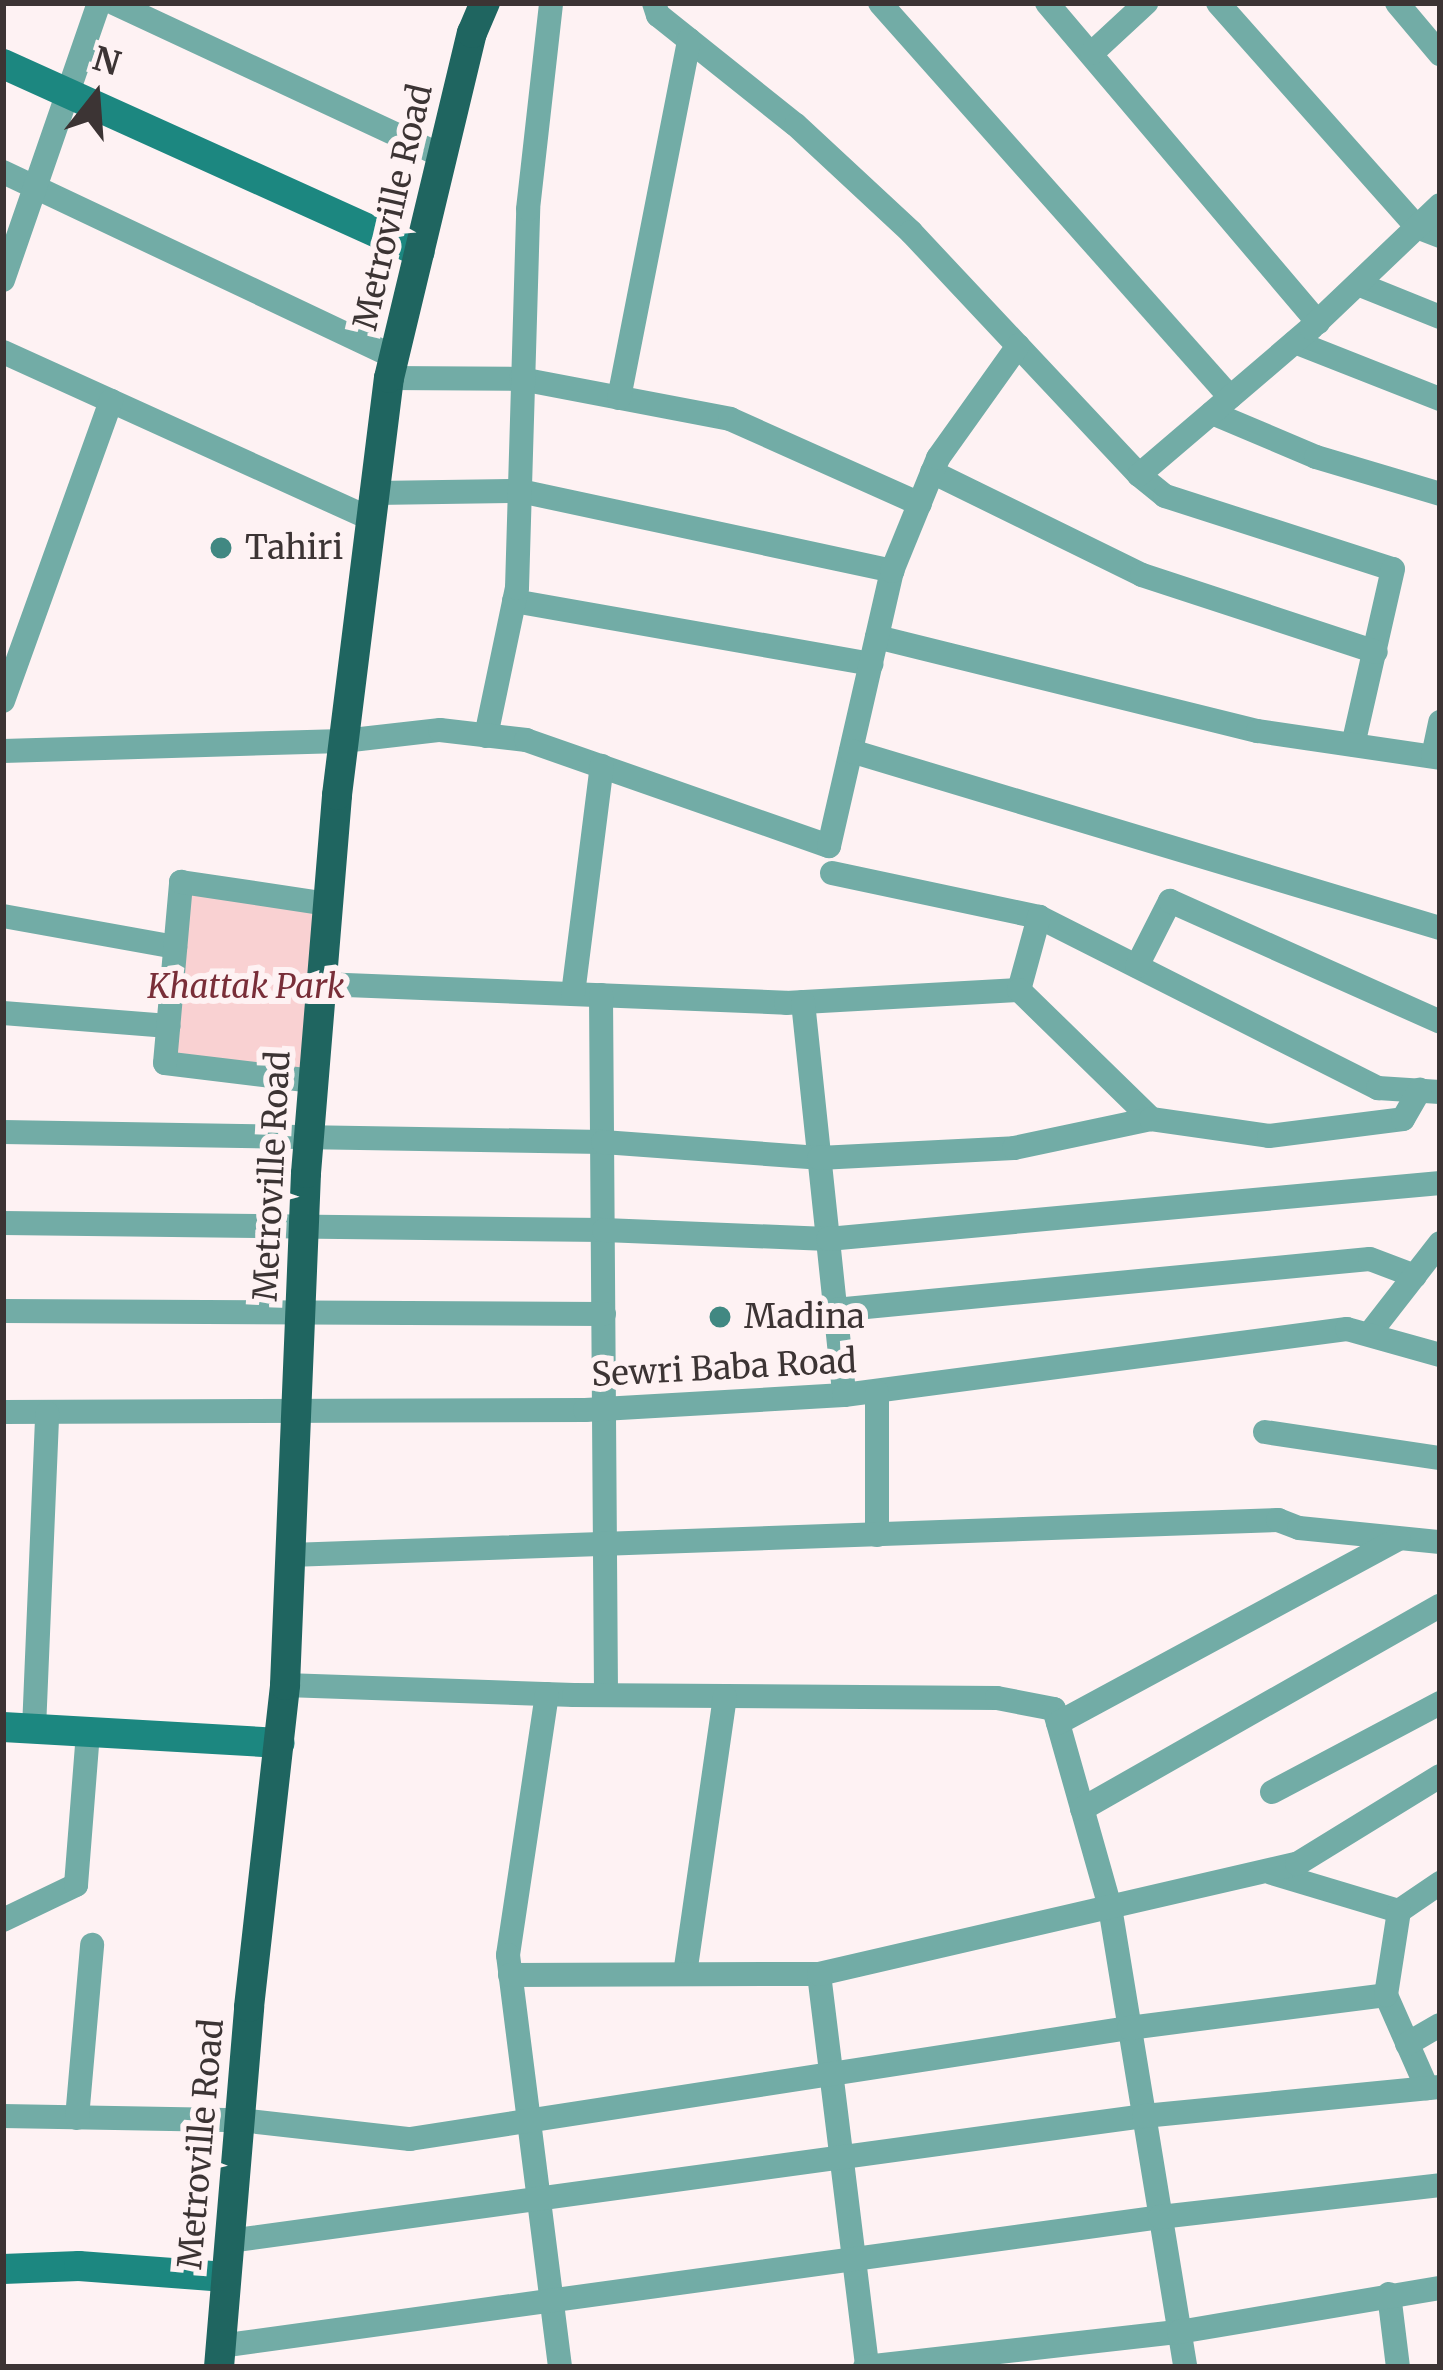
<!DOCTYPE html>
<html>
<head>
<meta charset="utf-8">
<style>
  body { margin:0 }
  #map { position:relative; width:1443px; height:2370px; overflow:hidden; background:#fef2f3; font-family:Merriweather,serif }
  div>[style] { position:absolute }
  .green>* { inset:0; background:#f9d1d2 }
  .street>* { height:24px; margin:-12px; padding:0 12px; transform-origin:12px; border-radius:12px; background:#72aca6 }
  .secondary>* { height:30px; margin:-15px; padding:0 15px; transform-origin:15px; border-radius:15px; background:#1c8780 }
  .primary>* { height:30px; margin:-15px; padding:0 15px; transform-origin:15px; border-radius:15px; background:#1f6560 }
  .dots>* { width:33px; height:33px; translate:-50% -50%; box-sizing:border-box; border:6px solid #fef2f3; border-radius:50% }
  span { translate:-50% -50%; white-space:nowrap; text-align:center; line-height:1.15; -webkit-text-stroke:12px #fef2f3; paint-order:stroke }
  .street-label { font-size:33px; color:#3c3434 }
  .poi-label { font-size:33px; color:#3c3434 }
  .left { translate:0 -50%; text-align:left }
  .park-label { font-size:33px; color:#792e38; font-style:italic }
  .frame { position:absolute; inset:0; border:6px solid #3c3434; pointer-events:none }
  .north { position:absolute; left:36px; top:36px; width:120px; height:120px; -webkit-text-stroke:9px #fef2f3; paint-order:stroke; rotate:17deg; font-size:33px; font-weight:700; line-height:48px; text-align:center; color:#3c3434 }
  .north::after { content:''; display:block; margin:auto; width:42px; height:54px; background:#3c3434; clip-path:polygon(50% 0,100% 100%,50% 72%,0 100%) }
</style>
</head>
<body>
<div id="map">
  <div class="green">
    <div style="clip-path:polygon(181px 882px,328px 904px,313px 1081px,165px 1063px)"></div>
  </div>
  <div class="street">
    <div style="left:114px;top:3px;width:362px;rotate:25deg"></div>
    <div style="left:654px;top:3px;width:13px;rotate:72deg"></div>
    <div style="left:658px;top:15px;width:176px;rotate:38.6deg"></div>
    <div style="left:796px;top:125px;width:157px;rotate:42.9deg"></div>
    <div style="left:911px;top:232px;width:333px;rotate:46.8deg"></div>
    <div style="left:1139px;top:475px;width:33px;rotate:39deg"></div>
    <div style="left:1165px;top:496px;width:239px;rotate:17.8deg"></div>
    <div style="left:1393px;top:569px;width:180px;rotate:102.8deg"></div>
    <div style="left:880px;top:3px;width:527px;rotate:48.38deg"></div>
    <div style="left:1047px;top:3px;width:419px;rotate:49.7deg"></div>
    <div style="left:1218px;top:3px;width:300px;rotate:48.4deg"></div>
    <div style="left:1417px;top:227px;width:25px;rotate:21deg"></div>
    <div style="left:1397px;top:3px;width:67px;rotate:49.9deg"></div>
    <div style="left:1092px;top:53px;width:74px;rotate:-42.8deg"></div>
    <div style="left:3px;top:172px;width:433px;rotate:25.3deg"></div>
    <div style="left:3px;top:280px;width:293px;rotate:-70.9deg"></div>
    <div style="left:1358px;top:284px;width:88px;rotate:21.9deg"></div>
    <div style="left:1295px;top:342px;width:156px;rotate:21.5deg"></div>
    <div style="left:3px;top:352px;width:404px;rotate:24.4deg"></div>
    <div style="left:389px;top:378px;width:132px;rotate:0.4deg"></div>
    <div style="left:521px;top:379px;width:213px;rotate:10.8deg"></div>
    <div style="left:730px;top:419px;width:208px;rotate:24.1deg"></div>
    <div style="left:619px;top:398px;width:365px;rotate:-78.9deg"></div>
    <div style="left:1212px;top:413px;width:113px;rotate:22.9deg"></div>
    <div style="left:1316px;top:457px;width:129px;rotate:16.6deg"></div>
    <div style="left:932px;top:472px;width:234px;rotate:26.1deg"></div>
    <div style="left:1142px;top:575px;width:246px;rotate:18.2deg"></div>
    <div style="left:1139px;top:475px;width:226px;rotate:-40.5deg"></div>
    <div style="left:1311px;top:328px;width:178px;rotate:-43.6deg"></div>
    <div style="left:375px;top:493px;width:145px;rotate:-0.8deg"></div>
    <div style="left:520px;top:491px;width:381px;rotate:12.1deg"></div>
    <div style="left:514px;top:601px;width:363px;rotate:10deg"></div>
    <div style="left:877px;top:637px;width:392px;rotate:13.9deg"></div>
    <div style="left:1258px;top:731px;width:184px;rotate:8.4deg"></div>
    <div style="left:3px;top:701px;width:319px;rotate:-70.2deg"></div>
    <div style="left:486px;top:736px;width:151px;rotate:-78.2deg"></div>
    <div style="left:517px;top:588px;width:379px;rotate:-88.3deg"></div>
    <div style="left:528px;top:209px;width:207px;rotate:-83.6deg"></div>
    <div style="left:3px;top:751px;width:340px;rotate:-1.7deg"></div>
    <div style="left:343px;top:741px;width:98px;rotate:-6.5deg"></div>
    <div style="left:440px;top:730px;width:87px;rotate:6.6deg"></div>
    <div style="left:526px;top:740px;width:321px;rotate:19.3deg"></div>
    <div style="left:829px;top:846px;width:282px;rotate:-77.1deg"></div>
    <div style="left:892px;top:571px;width:122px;rotate:-67.8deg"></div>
    <div style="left:938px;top:458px;width:138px;rotate:-54.5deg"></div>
    <div style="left:851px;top:751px;width:615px;rotate:16.73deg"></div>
    <div style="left:1433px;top:756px;width:35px;rotate:-78deg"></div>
    <div style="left:832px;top:873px;width:212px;rotate:12deg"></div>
    <div style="left:1039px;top:917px;width:380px;rotate:26.8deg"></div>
    <div style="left:1378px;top:1088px;width:62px;rotate:3.7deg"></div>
    <div style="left:3px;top:916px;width:175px;rotate:10.2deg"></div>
    <div style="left:1137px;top:966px;width:73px;rotate:-63.1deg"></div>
    <div style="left:1170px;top:901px;width:296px;rotate:24.1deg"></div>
    <div style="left:321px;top:984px;width:465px;rotate:2.3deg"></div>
    <div style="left:786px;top:1003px;width:233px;rotate:-3.2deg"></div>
    <div style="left:1019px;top:990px;width:76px;rotate:-74.7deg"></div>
    <div style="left:1019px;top:990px;width:185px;rotate:44.3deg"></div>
    <div style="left:573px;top:994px;width:230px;rotate:-82.8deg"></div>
    <div style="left:601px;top:995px;width:700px;rotate:89.59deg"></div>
    <div style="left:803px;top:1002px;width:395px;rotate:84deg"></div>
    <div style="left:3px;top:1013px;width:166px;rotate:4.5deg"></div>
    <div style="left:313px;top:1081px;width:149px;rotate:-173.1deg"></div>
    <div style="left:165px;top:1063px;width:182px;rotate:-84.9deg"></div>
    <div style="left:181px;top:882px;width:149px;rotate:8.5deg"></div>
    <div style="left:3px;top:1132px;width:600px;rotate:0.95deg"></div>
    <div style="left:603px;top:1142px;width:217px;rotate:4.2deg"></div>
    <div style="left:819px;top:1158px;width:195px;rotate:-2.9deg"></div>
    <div style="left:1014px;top:1148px;width:140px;rotate:-12deg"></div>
    <div style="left:1151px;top:1119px;width:119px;rotate:8.2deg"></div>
    <div style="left:1269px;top:1136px;width:135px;rotate:-7.2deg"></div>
    <div style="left:1403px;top:1119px;width:34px;rotate:-60deg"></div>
    <div style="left:3px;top:1223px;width:601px;rotate:0.67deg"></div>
    <div style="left:604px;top:1230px;width:224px;rotate:2.3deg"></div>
    <div style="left:828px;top:1239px;width:615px;rotate:-5.23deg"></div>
    <div style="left:835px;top:1310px;width:537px;rotate:-5.45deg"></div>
    <div style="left:1370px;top:1259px;width:48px;rotate:20.7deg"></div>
    <div style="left:3px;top:1311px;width:601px;rotate:0.29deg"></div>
    <div style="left:1370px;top:1333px;width:114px;rotate:-52.1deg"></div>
    <div style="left:3px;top:1412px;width:582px;rotate:-0.2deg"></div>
    <div style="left:585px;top:1410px;width:259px;rotate:-3.3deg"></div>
    <div style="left:844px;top:1395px;width:507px;rotate:-7.48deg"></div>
    <div style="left:1347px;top:1329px;width:97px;rotate:15.6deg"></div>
    <div style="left:1265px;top:1432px;width:177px;rotate:8.5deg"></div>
    <div style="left:877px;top:1535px;width:143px;rotate:-90deg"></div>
    <div style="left:290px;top:1555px;width:989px;rotate:-2.03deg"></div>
    <div style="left:1278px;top:1520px;width:22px;rotate:21deg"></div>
    <div style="left:1299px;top:1528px;width:142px;rotate:5.7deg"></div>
    <div style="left:285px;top:1685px;width:289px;rotate:2deg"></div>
    <div style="left:574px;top:1695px;width:423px;rotate:0.4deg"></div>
    <div style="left:997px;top:1698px;width:58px;rotate:10.9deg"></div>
    <div style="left:1054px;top:1709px;width:206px;rotate:74.2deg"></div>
    <div style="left:1110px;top:1907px;width:466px;rotate:80.7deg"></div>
    <div style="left:547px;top:1694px;width:264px;rotate:98.5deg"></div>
    <div style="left:508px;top:1955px;width:415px;rotate:82.8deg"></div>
    <div style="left:1058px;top:1723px;width:387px;rotate:-28.4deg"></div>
    <div style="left:34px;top:1729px;width:316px;rotate:-87.6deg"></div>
    <div style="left:1272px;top:1792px;width:190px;rotate:-27.9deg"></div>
    <div style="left:1082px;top:1809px;width:412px;rotate:-29.6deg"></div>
    <div style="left:1272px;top:1873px;width:133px;rotate:16.7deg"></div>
    <div style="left:1399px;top:1911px;width:50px;rotate:-34.3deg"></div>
    <div style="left:3px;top:1920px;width:81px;rotate:-25.6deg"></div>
    <div style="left:76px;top:1885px;width:153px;rotate:-85.5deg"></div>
    <div style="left:685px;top:1974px;width:280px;rotate:-81.8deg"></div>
    <div style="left:819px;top:1974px;width:396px;rotate:83deg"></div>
    <div style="left:510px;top:1975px;width:309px;rotate:-0.2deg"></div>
    <div style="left:819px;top:1974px;width:490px;rotate:-13deg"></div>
    <div style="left:1297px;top:1864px;width:168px;rotate:-31.6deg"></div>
    <div style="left:1386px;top:1995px;width:102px;rotate:66.2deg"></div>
    <div style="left:1407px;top:2044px;width:38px;rotate:-30deg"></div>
    <div style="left:3px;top:2116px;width:237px;rotate:1deg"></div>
    <div style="left:240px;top:2120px;width:171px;rotate:6.4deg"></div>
    <div style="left:410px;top:2139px;width:728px;rotate:-8.78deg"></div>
    <div style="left:1129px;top:2028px;width:259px;rotate:-7.3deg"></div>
    <div style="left:1386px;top:1995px;width:85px;rotate:-81.2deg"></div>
    <div style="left:77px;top:2118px;width:174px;rotate:-85deg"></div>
    <div style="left:229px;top:2241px;width:923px;rotate:-7.78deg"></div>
    <div style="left:1144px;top:2116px;width:297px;rotate:-5.6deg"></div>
    <div style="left:1389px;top:2294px;width:74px;rotate:83deg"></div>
    <div style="left:220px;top:2346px;width:949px;rotate:-7.81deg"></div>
    <div style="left:1160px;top:2217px;width:282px;rotate:-6.5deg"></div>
    <div style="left:865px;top:2367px;width:316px;rotate:-6.4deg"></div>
    <div style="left:1179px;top:2332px;width:265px;rotate:-9.6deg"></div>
  </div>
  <div class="secondary">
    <div style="left:3px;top:64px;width:457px;rotate:24.3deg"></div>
    <div style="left:3px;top:1727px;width:277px;rotate:3.3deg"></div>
    <div style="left:3px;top:2269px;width:76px;rotate:-2.3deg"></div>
    <div style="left:79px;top:2266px;width:147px;rotate:4.3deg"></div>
  </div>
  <div class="primary">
    <div style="left:219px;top:2367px;width:361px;rotate:-85.2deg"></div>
    <div style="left:249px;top:2007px;width:324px;rotate:-83.6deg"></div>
    <div style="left:285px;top:1685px;width:512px;rotate:-87.65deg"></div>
    <div style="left:306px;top:1173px;width:379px;rotate:-85.3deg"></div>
    <div style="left:337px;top:795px;width:420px;rotate:-82.9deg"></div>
    <div style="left:389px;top:378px;width:355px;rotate:-76.5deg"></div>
    <div style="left:472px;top:33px;width:33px;rotate:-67deg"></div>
  </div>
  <div class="dots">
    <div style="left:221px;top:548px;background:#418882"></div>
    <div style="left:720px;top:1317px;background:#418882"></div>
  </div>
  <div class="street-label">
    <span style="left:393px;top:207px;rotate:-77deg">Metroville Road</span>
    <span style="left:272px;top:1176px;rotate:-87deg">Metroville Road</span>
    <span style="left:724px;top:1368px;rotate:-3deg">Sewri Baba Road</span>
    <span style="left:201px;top:2144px;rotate:-85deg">Metroville Road</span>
  </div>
  <div class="poi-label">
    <span class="left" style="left:245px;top:548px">Tahiri</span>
    <span class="left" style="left:744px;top:1317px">Madina</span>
  </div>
  <div class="park-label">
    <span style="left:246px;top:987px">Khattak Park</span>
  </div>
  <div class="frame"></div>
  <div class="north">N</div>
</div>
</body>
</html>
